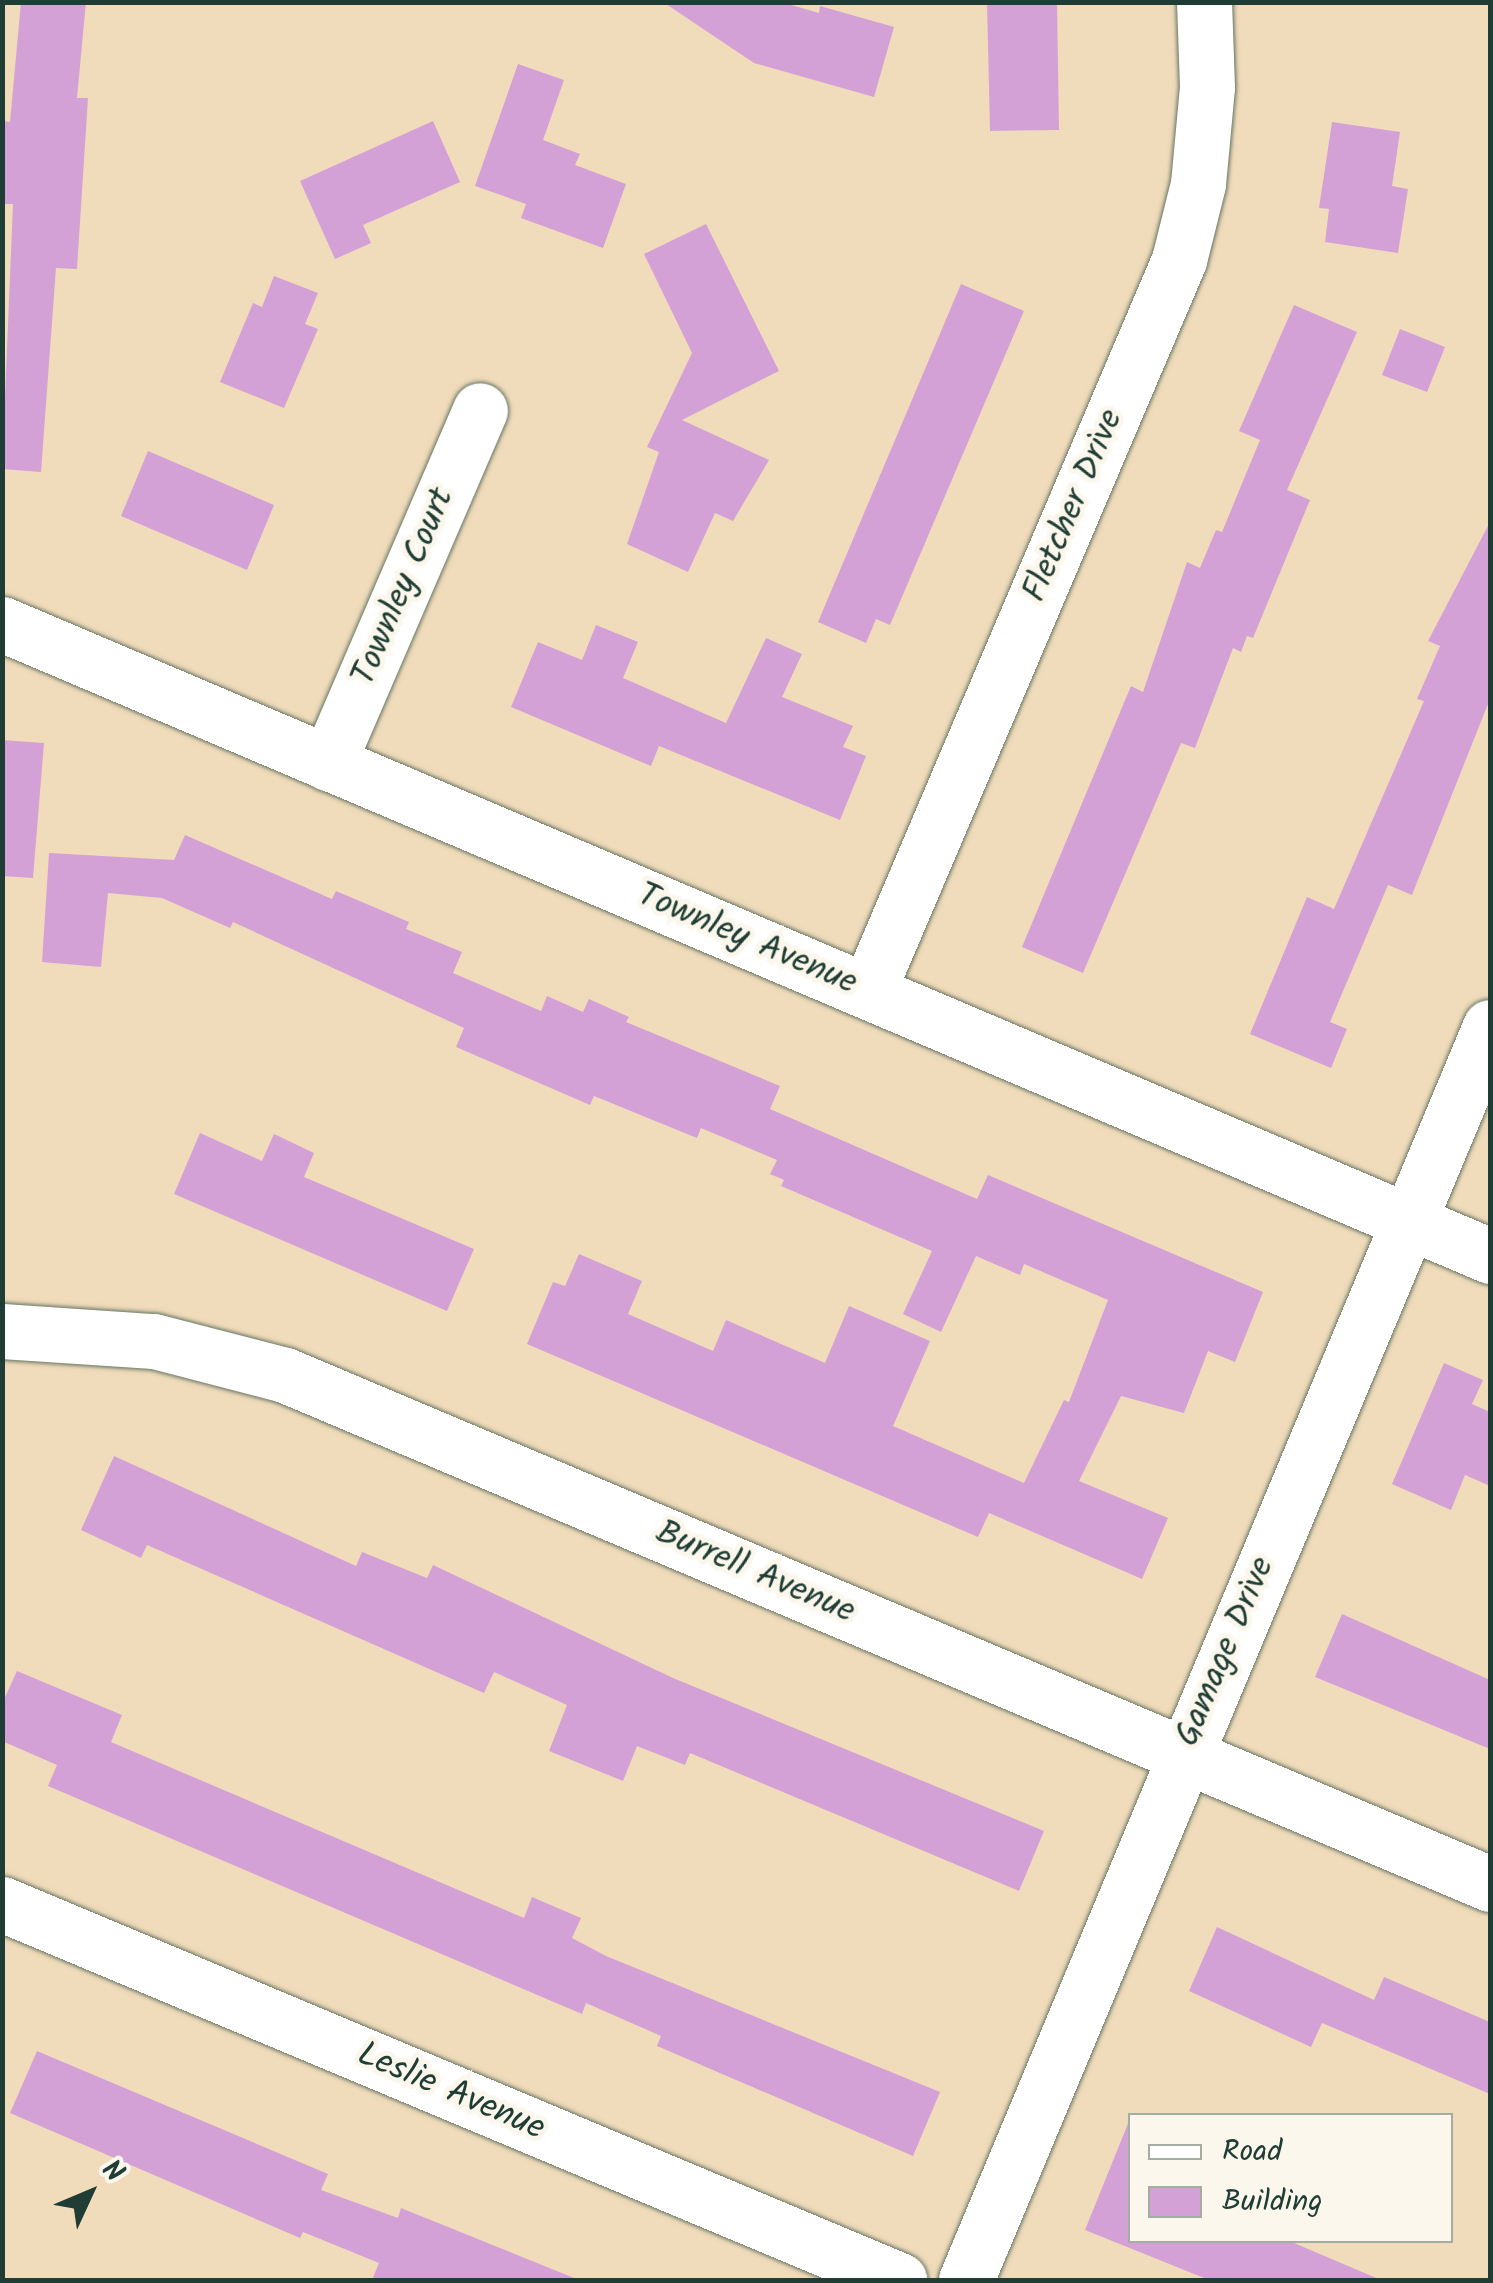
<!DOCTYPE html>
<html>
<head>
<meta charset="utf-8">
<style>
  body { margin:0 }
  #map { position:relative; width:1493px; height:2283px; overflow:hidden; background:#f0dcbb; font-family:Kalam,sans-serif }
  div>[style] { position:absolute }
  .building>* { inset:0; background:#d4a1d7 }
  .roads { filter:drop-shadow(0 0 2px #687563) drop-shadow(0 0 2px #687563) }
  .minor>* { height:55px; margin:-27.5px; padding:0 27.5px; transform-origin:27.5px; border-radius:27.5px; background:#fff }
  span { translate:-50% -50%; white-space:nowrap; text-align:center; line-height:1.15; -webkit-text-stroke:10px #fbf7ec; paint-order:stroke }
  .street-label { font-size:35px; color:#1f3d34 }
  .frame { position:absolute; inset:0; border:5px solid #1f3d34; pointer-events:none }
  .legend { position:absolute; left:1128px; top:2113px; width:325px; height:130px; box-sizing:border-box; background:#fbf7ec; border:2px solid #a3ada2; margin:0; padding:12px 18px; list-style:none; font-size:30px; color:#1f3d34 }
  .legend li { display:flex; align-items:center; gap:20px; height:50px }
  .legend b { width:50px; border:2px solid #a3ada2 }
  .north { position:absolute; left:40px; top:2143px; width:100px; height:100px; -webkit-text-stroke:8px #fbf7ec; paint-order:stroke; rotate:46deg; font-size:28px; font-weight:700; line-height:40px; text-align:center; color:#1f3d34 }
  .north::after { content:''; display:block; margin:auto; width:35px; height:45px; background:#1f3d34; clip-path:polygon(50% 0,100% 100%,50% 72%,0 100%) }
</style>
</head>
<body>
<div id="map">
  <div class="building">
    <div style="clip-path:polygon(21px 2px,86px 2px,77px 98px,88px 98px,77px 269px,56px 268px,41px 472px,2px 469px,13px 204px,4px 204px,2px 121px,10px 122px)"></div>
    <div style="clip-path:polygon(663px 2px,781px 2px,819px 13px,820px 6px,894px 27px,874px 97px,754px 63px)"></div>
    <div style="clip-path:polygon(987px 2px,1057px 2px,1059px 130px,990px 131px)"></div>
    <div style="clip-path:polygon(518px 64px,564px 80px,543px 140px,580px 154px,575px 165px,626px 184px,603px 248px,521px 218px,526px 204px,475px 186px)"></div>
    <div style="clip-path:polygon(433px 121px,460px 182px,363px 225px,371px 243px,335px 259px,300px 181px)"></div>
    <div style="clip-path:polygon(1332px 122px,1400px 132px,1392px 186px,1408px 189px,1398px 253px,1325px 242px,1329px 209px,1319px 208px)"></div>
    <div style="clip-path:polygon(706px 224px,779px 371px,682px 420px,769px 460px,733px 521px,715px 513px,688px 572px,627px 544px,659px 452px,647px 447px,692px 353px,644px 254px)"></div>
    <div style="clip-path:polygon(274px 276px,318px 293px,305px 324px,318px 329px,284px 408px,220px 382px,253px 303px,262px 307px)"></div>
    <div style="clip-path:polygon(961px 284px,1024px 311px,890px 625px,876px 619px,866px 643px,818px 622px)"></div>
    <div style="clip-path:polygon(1294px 305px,1357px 332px,1287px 490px,1310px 500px,1253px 638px,1247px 636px,1241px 652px,1233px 648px,1195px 748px,1181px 743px,1083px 973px,1022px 947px,1131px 686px,1143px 692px,1187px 562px,1200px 568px,1216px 530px,1222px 532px,1260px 440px,1239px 431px)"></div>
    <div style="clip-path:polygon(1400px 329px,1445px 347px,1427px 392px,1382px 375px)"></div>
    <div style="clip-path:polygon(148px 451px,274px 505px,247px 570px,121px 516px)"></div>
    <div style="clip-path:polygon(1490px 522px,1490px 699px,1412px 895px,1388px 885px,1330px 1022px,1347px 1029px,1331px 1068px,1250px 1034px,1307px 897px,1334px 909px,1424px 701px,1417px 699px,1440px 646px,1428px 641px)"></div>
    <div style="clip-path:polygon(596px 625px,638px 642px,623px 678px,726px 723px,766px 638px,802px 654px,782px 697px,853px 726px,843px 747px,866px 756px,840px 820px,659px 746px,651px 766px,511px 707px,538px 642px,582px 660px)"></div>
    <div style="clip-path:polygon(2px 740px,44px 743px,33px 878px,2px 876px)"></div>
    <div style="clip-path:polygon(185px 835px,332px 899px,336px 891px,409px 922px,406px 929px,462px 952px,453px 973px,541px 1011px,547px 996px,583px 1012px,589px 999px,629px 1017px,626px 1022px,780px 1086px,770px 1109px,977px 1199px,988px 1175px,1263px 1292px,1235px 1362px,1208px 1351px,1184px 1413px,1121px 1396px,1079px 1481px,1168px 1518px,1142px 1579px,989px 1513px,978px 1537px,527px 1344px,553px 1282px,565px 1286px,579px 1254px,642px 1281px,628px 1314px,713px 1351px,726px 1320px,825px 1363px,849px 1306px,930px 1341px,893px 1426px,1024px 1483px,1064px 1400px,1069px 1402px,1108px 1300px,1024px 1264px,1020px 1275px,976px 1256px,941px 1332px,903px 1314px,932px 1251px,781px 1186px,784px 1180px,770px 1174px,777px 1160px,701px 1128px,697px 1138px,594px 1096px,590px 1105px,456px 1047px,464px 1028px,233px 922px,230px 928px,162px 898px,108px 893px,101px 967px,42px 962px,49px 853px,174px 860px)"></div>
    <div style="clip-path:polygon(200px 1133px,262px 1161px,274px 1134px,314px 1153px,304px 1177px,474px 1249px,447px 1311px,174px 1194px)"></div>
    <div style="clip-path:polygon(1444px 1363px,1483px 1380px,1472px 1404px,1490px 1412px,1490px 1486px,1465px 1475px,1451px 1510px,1392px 1484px)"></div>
    <div style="clip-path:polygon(114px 1456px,356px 1566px,362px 1552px,427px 1578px,433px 1565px,673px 1678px,1044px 1831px,1019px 1891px,690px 1753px,685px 1765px,637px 1746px,623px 1781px,549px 1751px,567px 1705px,494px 1672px,484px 1693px,147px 1545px,141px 1558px,81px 1530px)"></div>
    <div style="clip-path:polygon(1342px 1614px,1490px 1680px,1490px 1749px,1315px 1677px)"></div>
    <div style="clip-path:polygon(17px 1671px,122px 1715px,111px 1742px,524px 1918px,532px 1897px,581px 1918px,572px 1938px,606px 1956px,940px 2092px,913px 2156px,657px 2046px,661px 2036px,586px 2003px,582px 2014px,48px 1786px,57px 1765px,2px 1741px,2px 1704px)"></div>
    <div style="clip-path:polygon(1217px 1927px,1374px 2000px,1384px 1977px,1490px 2022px,1490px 2094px,1322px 2023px,1311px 2047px,1189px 1991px)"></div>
    <div style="clip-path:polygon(37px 2051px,328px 2174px,321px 2190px,398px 2218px,401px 2208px,579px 2280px,372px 2280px,379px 2263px,303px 2232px,300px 2238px,10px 2113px)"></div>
    <div style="clip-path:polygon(1129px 2121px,1130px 2240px,1287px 2240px,1381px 2280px,1209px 2280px,1085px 2230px)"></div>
  </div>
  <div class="roads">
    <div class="minor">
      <div style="left:2px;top:624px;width:1617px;rotate:23.01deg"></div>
      <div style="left:328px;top:763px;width:384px;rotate:-66.7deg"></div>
      <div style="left:868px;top:991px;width:794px;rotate:-66.95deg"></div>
      <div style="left:1179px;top:260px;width:78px;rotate:-76deg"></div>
      <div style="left:1198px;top:184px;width:97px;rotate:-84.7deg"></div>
      <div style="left:1207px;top:87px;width:85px;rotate:-92deg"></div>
      <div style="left:2px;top:1331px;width:152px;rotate:3.8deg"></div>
      <div style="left:154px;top:1341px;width:135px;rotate:14.5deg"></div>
      <div style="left:285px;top:1375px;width:1308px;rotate:22.9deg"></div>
      <div style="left:2px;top:1904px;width:973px;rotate:22.74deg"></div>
      <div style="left:966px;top:2280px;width:1358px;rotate:-67.31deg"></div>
    </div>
  </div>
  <div class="street-label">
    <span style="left:1074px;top:506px;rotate:-67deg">Fletcher Drive</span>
    <span style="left:404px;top:587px;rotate:-67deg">Townley Court</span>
    <span style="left:747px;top:940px;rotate:23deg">Townley Avenue</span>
    <span style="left:755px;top:1573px;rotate:23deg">Burrell Avenue</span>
    <span style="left:1226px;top:1652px;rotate:-67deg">Gamage Drive</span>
    <span style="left:451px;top:2092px;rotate:23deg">Leslie Avenue</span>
  </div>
  <div class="frame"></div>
  <ul class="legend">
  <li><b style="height:12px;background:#fff"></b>Road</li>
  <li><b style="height:28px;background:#d4a1d7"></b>Building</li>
  </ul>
  <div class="north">N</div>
</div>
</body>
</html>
